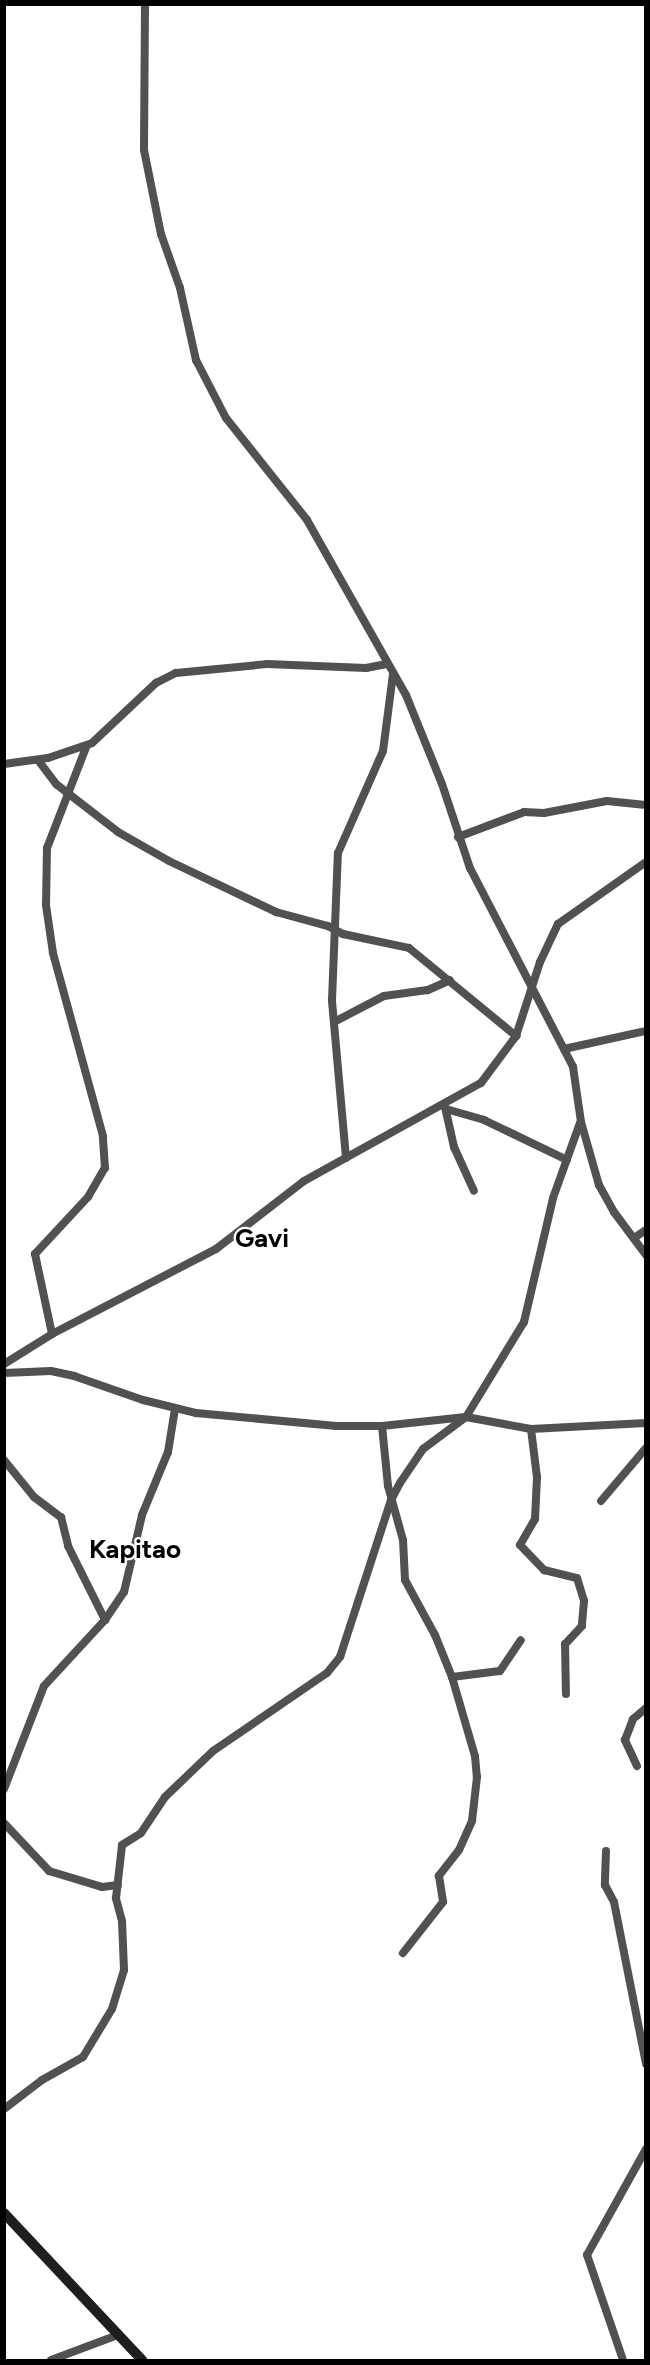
<!DOCTYPE html>
<html>
<head>
<meta charset="utf-8">
<style>
  body { margin:0 }
  #map { position:relative; width:650px; height:2365px; overflow:hidden; background:#fff; font-family:Figtree,sans-serif }
  div>[style] { position:absolute }
  .street>* { height:8px; margin:-4px; padding:0 4px; transform-origin:4px; border-radius:4px; background:#515151 }
  .secondary>* { height:10px; margin:-5px; padding:0 5px; transform-origin:5px; border-radius:5px; background:#1e1e1e }
  span { translate:-50% -50%; white-space:nowrap; text-align:center; line-height:1.15; -webkit-text-stroke:4.5px #fff; paint-order:stroke }
  .quarter-label { font-size:26px; color:#000; font-weight:700 }
  .frame { position:absolute; inset:0; border:6px solid #000; pointer-events:none }
</style>
</head>
<body>
<div id="map">
  <div class="street">
    <div style="left:145px;top:4px;width:146px;rotate:90.4deg"></div>
    <div style="left:144px;top:150px;width:86px;rotate:78.6deg"></div>
    <div style="left:161px;top:234px;width:57px;rotate:70.6deg"></div>
    <div style="left:180px;top:288px;width:74px;rotate:77.5deg"></div>
    <div style="left:196px;top:360px;width:65px;rotate:62.7deg"></div>
    <div style="left:226px;top:418px;width:130px;rotate:51.5deg"></div>
    <div style="left:307px;top:520px;width:201px;rotate:60.5deg"></div>
    <div style="left:406px;top:695px;width:96px;rotate:68deg"></div>
    <div style="left:442px;top:784px;width:89px;rotate:71.6deg"></div>
    <div style="left:470px;top:868px;width:224px;rotate:62.6deg"></div>
    <div style="left:573px;top:1067px;width:56px;rotate:81.7deg"></div>
    <div style="left:581px;top:1122px;width:66px;rotate:74.1deg"></div>
    <div style="left:599px;top:1185px;width:31px;rotate:61deg"></div>
    <div style="left:614px;top:1212px;width:54px;rotate:53.3deg"></div>
    <div style="left:38px;top:760px;width:30px;rotate:53deg"></div>
    <div style="left:56px;top:784px;width:78px;rotate:37.7deg"></div>
    <div style="left:118px;top:832px;width:59px;rotate:29.6deg"></div>
    <div style="left:169px;top:861px;width:119px;rotate:25.5deg"></div>
    <div style="left:276px;top:912px;width:54px;rotate:15.1deg"></div>
    <div style="left:328px;top:926px;width:17px;rotate:28deg"></div>
    <div style="left:343px;top:934px;width:67px;rotate:12deg"></div>
    <div style="left:409px;top:948px;width:139px;rotate:39.4deg"></div>
    <div style="left:4px;top:764px;width:44px;rotate:-7.8deg"></div>
    <div style="left:48px;top:758px;width:46px;rotate:-18.8deg"></div>
    <div style="left:92px;top:743px;width:88px;rotate:-43.2deg"></div>
    <div style="left:156px;top:683px;width:22px;rotate:-27deg"></div>
    <div style="left:176px;top:673px;width:91px;rotate:-5.6deg"></div>
    <div style="left:267px;top:664px;width:99px;rotate:2.3deg"></div>
    <div style="left:366px;top:668px;width:21px;rotate:-11deg"></div>
    <div style="left:458px;top:837px;width:71px;rotate:-20.7deg"></div>
    <div style="left:524px;top:812px;width:20px;rotate:3deg"></div>
    <div style="left:544px;top:813px;width:64px;rotate:-10.8deg"></div>
    <div style="left:607px;top:801px;width:39px;rotate:6deg"></div>
    <div style="left:334px;top:1022px;width:56px;rotate:-27.5deg"></div>
    <div style="left:384px;top:996px;width:44px;rotate:-7.8deg"></div>
    <div style="left:428px;top:990px;width:24px;rotate:-24deg"></div>
    <div style="left:564px;top:1049px;width:84px;rotate:-12.4deg"></div>
    <div style="left:445px;top:1107px;width:41px;rotate:77.3deg"></div>
    <div style="left:454px;top:1147px;width:48px;rotate:65.6deg"></div>
    <div style="left:446px;top:1109px;width:40px;rotate:16deg"></div>
    <div style="left:484px;top:1120px;width:92px;rotate:25.7deg"></div>
    <div style="left:346px;top:1158px;width:159px;rotate:-95.1deg"></div>
    <div style="left:332px;top:1000px;width:147px;rotate:-87.7deg"></div>
    <div style="left:338px;top:853px;width:111px;rotate:-66.2deg"></div>
    <div style="left:383px;top:751px;width:78px;rotate:-82.6deg"></div>
    <div style="left:634px;top:1238px;width:14px;rotate:-34deg"></div>
    <div style="left:52px;top:1334px;width:82px;rotate:-102deg"></div>
    <div style="left:35px;top:1254px;width:78px;rotate:-47.1deg"></div>
    <div style="left:88px;top:1197px;width:34px;rotate:-60deg"></div>
    <div style="left:105px;top:1168px;width:32px;rotate:-94deg"></div>
    <div style="left:103px;top:1136px;width:190px;rotate:-105.3deg"></div>
    <div style="left:53px;top:953px;width:49px;rotate:-98.3deg"></div>
    <div style="left:46px;top:905px;width:57px;rotate:-89deg"></div>
    <div style="left:47px;top:848px;width:110px;rotate:-68.8deg"></div>
    <div style="left:4px;top:1364px;width:57px;rotate:-32deg"></div>
    <div style="left:52px;top:1334px;width:185px;rotate:-27.4deg"></div>
    <div style="left:216px;top:1249px;width:111px;rotate:-37.7deg"></div>
    <div style="left:304px;top:1181px;width:202px;rotate:-29deg"></div>
    <div style="left:481px;top:1083px;width:59px;rotate:-53.3deg"></div>
    <div style="left:516px;top:1036px;width:78px;rotate:-72deg"></div>
    <div style="left:540px;top:962px;width:42px;rotate:-64.7deg"></div>
    <div style="left:558px;top:924px;width:108px;rotate:-35.2deg"></div>
    <div style="left:4px;top:1373px;width:47px;rotate:-2.4deg"></div>
    <div style="left:51px;top:1371px;width:24px;rotate:12deg"></div>
    <div style="left:74px;top:1376px;width:73px;rotate:19.2deg"></div>
    <div style="left:143px;top:1400px;width:55px;rotate:13.8deg"></div>
    <div style="left:196px;top:1413px;width:141px;rotate:5.3deg"></div>
    <div style="left:336px;top:1426px;width:46px"></div>
    <div style="left:382px;top:1426px;width:84px;rotate:-6.1deg"></div>
    <div style="left:466px;top:1417px;width:66px;rotate:10.5deg"></div>
    <div style="left:531px;top:1429px;width:115px;rotate:-3deg"></div>
    <div style="left:382px;top:1426px;width:60px;rotate:84.3deg"></div>
    <div style="left:388px;top:1486px;width:56px;rotate:74.5deg"></div>
    <div style="left:403px;top:1540px;width:40px;rotate:87.1deg"></div>
    <div style="left:405px;top:1580px;width:63px;rotate:61.4deg"></div>
    <div style="left:435px;top:1635px;width:45px;rotate:68deg"></div>
    <div style="left:452px;top:1677px;width:82px;rotate:73.8deg"></div>
    <div style="left:475px;top:1756px;width:21px;rotate:85deg"></div>
    <div style="left:477px;top:1777px;width:44px;rotate:96.5deg"></div>
    <div style="left:472px;top:1821px;width:32px;rotate:114deg"></div>
    <div style="left:459px;top:1850px;width:33px;rotate:128deg"></div>
    <div style="left:439px;top:1876px;width:26px;rotate:81deg"></div>
    <div style="left:443px;top:1902px;width:65px;rotate:128.1deg"></div>
    <div style="left:531px;top:1429px;width:48px;rotate:82.9deg"></div>
    <div style="left:537px;top:1477px;width:42px;rotate:92.7deg"></div>
    <div style="left:535px;top:1519px;width:30px;rotate:120deg"></div>
    <div style="left:520px;top:1545px;width:35px;rotate:46deg"></div>
    <div style="left:544px;top:1570px;width:34px;rotate:14deg"></div>
    <div style="left:577px;top:1578px;width:24px;rotate:73deg"></div>
    <div style="left:584px;top:1601px;width:25px;rotate:95deg"></div>
    <div style="left:582px;top:1626px;width:25px;rotate:133deg"></div>
    <div style="left:565px;top:1644px;width:50px;rotate:88.9deg"></div>
    <div style="left:4px;top:1460px;width:48px;rotate:51deg"></div>
    <div style="left:34px;top:1497px;width:34px;rotate:37deg"></div>
    <div style="left:61px;top:1517px;width:30px;rotate:76deg"></div>
    <div style="left:68px;top:1546px;width:83px;rotate:63.4deg"></div>
    <div style="left:601px;top:1501px;width:70px;rotate:-49.7deg"></div>
    <div style="left:452px;top:1677px;width:48px;rotate:-7.1deg"></div>
    <div style="left:500px;top:1671px;width:37px;rotate:-56deg"></div>
    <div style="left:637px;top:1766px;width:29px;rotate:-115deg"></div>
    <div style="left:625px;top:1740px;width:22px;rotate:-69deg"></div>
    <div style="left:633px;top:1719px;width:17px;rotate:-40deg"></div>
    <div style="left:4px;top:1789px;width:110px;rotate:-68.8deg"></div>
    <div style="left:44px;top:1686px;width:90px;rotate:-47.3deg"></div>
    <div style="left:105px;top:1620px;width:34px;rotate:-56deg"></div>
    <div style="left:124px;top:1592px;width:79px;rotate:-76.8deg"></div>
    <div style="left:142px;top:1515px;width:68px;rotate:-67.6deg"></div>
    <div style="left:168px;top:1452px;width:44px;rotate:-80.8deg"></div>
    <div style="left:4px;top:1823px;width:66px;rotate:46.8deg"></div>
    <div style="left:49px;top:1871px;width:55px;rotate:16.8deg"></div>
    <div style="left:102px;top:1887px;width:16px;rotate:-7deg"></div>
    <div style="left:606px;top:1851px;width:34px;rotate:92deg"></div>
    <div style="left:605px;top:1885px;width:19px;rotate:62deg"></div>
    <div style="left:614px;top:1902px;width:165px;rotate:78.8deg"></div>
    <div style="left:4px;top:2109px;width:48px;rotate:-37.3deg"></div>
    <div style="left:42px;top:2080px;width:47px;rotate:-29.3deg"></div>
    <div style="left:83px;top:2057px;width:56px;rotate:-58.9deg"></div>
    <div style="left:112px;top:2009px;width:41px;rotate:-72.9deg"></div>
    <div style="left:124px;top:1970px;width:49px;rotate:-92.3deg"></div>
    <div style="left:122px;top:1921px;width:24px;rotate:-105deg"></div>
    <div style="left:116px;top:1898px;width:53px;rotate:-83.5deg"></div>
    <div style="left:122px;top:1845px;width:22px;rotate:-32deg"></div>
    <div style="left:141px;top:1833px;width:43px;rotate:-56.3deg"></div>
    <div style="left:165px;top:1797px;width:66px;rotate:-43.8deg"></div>
    <div style="left:213px;top:1751px;width:138px;rotate:-34.4deg"></div>
    <div style="left:327px;top:1673px;width:21px;rotate:-51deg"></div>
    <div style="left:340px;top:1657px;width:165px;rotate:-72deg"></div>
    <div style="left:391px;top:1500px;width:19px;rotate:-62deg"></div>
    <div style="left:400px;top:1483px;width:41px;rotate:-55.9deg"></div>
    <div style="left:423px;top:1449px;width:54px;rotate:-36.7deg"></div>
    <div style="left:466px;top:1417px;width:111px;rotate:-58.6deg"></div>
    <div style="left:524px;top:1322px;width:127px;rotate:-76.8deg"></div>
    <div style="left:553px;top:1198px;width:80px;rotate:-70.2deg"></div>
    <div style="left:51px;top:2360px;width:72px;rotate:-20.5deg"></div>
    <div style="left:623px;top:2360px;width:111px;rotate:-108.9deg"></div>
    <div style="left:587px;top:2255px;width:121px;rotate:-60.9deg"></div>
  </div>
  <div class="secondary">
    <div style="left:4px;top:2213px;width:202px;rotate:46.8deg"></div>
  </div>
  <div class="quarter-label">
    <span style="left:262px;top:1239px">Gavi</span>
    <span style="left:135px;top:1550px">Kapitao</span>
  </div>
  <div class="frame"></div>
</div>
</body>
</html>
